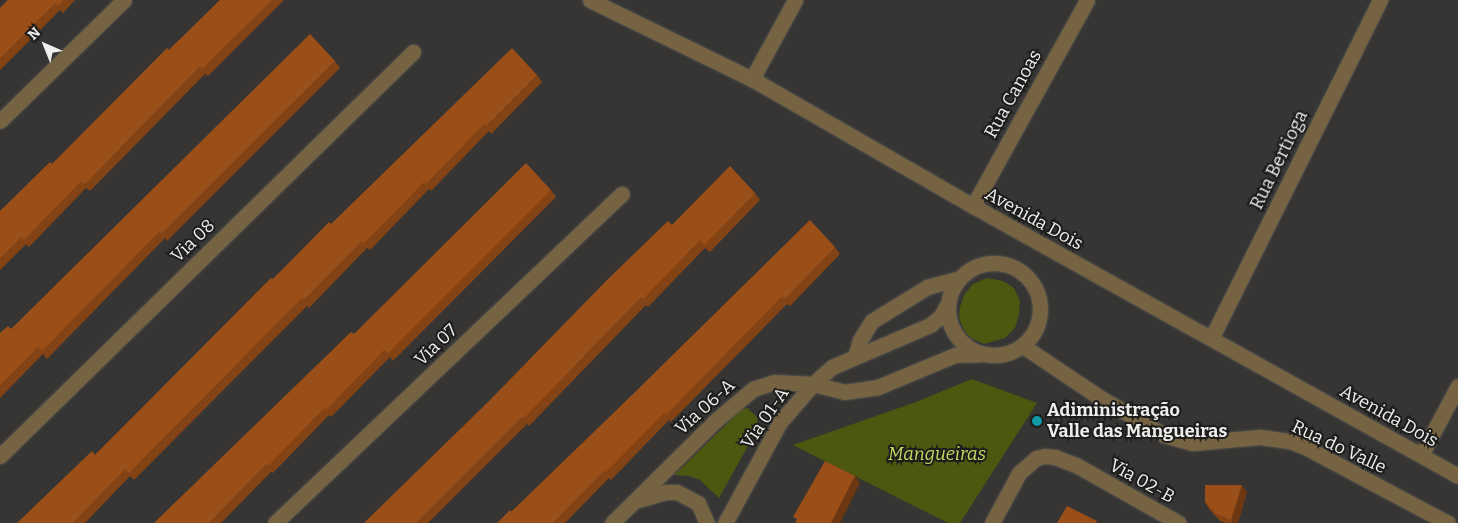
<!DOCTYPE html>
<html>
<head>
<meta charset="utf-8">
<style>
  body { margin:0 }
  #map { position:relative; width:1458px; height:523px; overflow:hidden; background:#363533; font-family:Bitter,serif }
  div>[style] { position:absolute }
  .green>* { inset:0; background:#4c570f }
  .roads { filter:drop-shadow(0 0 1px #545351) drop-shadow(0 0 1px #545351) }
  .street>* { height:15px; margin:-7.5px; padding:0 7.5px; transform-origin:7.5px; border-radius:7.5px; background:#756342 }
  .street>.ring { margin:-7.5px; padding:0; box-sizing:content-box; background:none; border:15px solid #756342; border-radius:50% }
  .wall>* { inset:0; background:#844315 }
  .shaded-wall>* { inset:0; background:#6c3711 }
  .building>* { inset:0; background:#9a4e18 }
  .dots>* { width:14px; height:14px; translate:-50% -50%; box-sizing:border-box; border:2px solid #1d1d1c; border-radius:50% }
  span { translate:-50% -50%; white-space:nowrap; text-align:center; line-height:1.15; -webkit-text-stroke:4px #1d1d1c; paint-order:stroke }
  .street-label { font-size:18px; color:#efeeed }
  .poi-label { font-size:18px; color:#efeeed; font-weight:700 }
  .left { translate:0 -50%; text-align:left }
  .park-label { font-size:18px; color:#c4db61; font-style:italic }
  .north { position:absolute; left:20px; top:20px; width:50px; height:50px; -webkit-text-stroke:4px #1d1d1c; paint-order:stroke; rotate:316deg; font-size:14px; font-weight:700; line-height:20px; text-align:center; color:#efeeed }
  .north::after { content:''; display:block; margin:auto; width:18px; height:22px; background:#efeeed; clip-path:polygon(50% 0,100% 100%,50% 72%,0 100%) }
</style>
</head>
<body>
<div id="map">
  <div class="green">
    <div style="clip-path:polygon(987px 278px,1003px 281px,1014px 288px,1020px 301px,1019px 315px,1015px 328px,1005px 338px,984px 344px,971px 338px,964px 330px,959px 318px,960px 307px,964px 295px,973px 284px)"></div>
    <div style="clip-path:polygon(972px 379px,1037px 403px,960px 523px,948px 523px,793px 445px,916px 402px)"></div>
    <div style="clip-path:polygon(747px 408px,757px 417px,758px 428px,719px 498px,700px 480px,689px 476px,674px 475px,741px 410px)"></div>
  </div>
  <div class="roads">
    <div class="street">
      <div style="left:590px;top:0;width:180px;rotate:26deg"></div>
      <div style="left:752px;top:79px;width:255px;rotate:29.9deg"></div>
      <div style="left:973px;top:206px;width:555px;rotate:29.1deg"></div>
      <div style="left:752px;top:79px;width:90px;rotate:-61.4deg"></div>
      <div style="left:0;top:121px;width:173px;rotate:-44.3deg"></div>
      <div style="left:973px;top:206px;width:235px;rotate:-61deg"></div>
      <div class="ring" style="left:948px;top:263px;width:77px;height:77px"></div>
      <div style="left:1212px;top:337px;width:377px;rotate:-63.5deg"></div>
      <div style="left:1023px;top:346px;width:92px;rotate:33.9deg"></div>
      <div style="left:1099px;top:397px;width:75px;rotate:30.3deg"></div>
      <div style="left:1164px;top:435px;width:29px;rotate:16deg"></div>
      <div style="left:1192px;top:443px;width:68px;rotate:-5deg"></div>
      <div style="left:1260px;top:437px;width:29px;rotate:8deg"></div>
      <div style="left:1289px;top:441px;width:15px;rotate:20deg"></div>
      <div style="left:1303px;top:446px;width:164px;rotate:28deg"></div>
      <div style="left:855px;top:357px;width:18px;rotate:-74deg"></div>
      <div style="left:860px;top:340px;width:22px;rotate:-58deg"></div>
      <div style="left:872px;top:321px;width:65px;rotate:-31.7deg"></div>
      <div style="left:927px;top:287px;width:34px;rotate:-15deg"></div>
      <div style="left:1421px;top:455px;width:78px;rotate:-61.8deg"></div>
      <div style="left:0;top:456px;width:578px;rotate:-44.37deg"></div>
      <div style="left:638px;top:500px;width:29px;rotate:-16deg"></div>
      <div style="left:666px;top:492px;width:11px"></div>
      <div style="left:677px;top:492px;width:24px;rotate:28deg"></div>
      <div style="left:698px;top:503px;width:22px;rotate:66deg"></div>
      <div style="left:275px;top:523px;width:478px;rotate:-43.5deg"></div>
      <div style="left:612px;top:523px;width:144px;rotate:-44.7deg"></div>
      <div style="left:714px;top:422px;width:51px;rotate:-40.2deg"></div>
      <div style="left:753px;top:389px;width:22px;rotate:-18deg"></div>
      <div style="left:774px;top:382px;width:39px;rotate:3deg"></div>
      <div style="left:813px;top:384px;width:32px;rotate:14deg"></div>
      <div style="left:844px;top:392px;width:34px;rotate:-8deg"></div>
      <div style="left:878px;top:387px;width:83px;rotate:-22.6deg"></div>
      <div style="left:955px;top:355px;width:24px;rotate:-2deg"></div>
      <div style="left:725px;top:523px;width:115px;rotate:-61.4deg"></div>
      <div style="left:780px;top:422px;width:50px;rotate:-49deg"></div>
      <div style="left:813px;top:384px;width:25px;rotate:-42deg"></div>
      <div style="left:832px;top:367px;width:107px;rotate:-23.2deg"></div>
      <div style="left:930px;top:325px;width:14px;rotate:-39deg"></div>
      <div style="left:941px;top:316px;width:13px;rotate:-61deg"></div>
      <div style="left:992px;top:523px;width:57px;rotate:-61.6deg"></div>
      <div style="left:1019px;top:473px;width:23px;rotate:-41deg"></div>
      <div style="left:1036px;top:458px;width:9px;rotate:-13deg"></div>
      <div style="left:1045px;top:456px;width:10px;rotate:6deg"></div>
      <div style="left:1055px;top:457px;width:22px;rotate:21deg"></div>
      <div style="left:1076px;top:465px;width:118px;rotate:29.4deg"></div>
    </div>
  </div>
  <div class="wall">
    <div style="clip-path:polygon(8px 0,75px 0,63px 13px,60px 10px,0 70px,0 8px)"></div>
    <div style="clip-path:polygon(220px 0,284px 0,208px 76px,205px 74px,90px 191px,86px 188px,29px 247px,26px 244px,0 270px,0 211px,52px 164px)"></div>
    <div style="clip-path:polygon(335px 61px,340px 68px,167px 241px,165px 238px,47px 359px,43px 354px,0 398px,0 333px,11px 329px)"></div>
    <div style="clip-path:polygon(537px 75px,542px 82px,491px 134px,489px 131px,431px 191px,429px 189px,370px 250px,367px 248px,309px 308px,307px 306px,134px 480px,130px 476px,85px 523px,17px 523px,95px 455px,273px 279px,331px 224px)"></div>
    <div style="clip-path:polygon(551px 190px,556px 197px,393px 361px,390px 357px,331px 417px,329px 415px,273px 473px,271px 472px,221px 523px,154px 523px,354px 334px)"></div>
    <div style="clip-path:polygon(755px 193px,760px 200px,710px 252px,705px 248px,648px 307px,646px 305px,529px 426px,527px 424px,428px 523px,364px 523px,672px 225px)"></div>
    <div style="clip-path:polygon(835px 247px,840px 254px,790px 306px,787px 304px,671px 422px,669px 420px,611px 480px,609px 478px,565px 523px,497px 523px)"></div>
    <div style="clip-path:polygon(1247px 492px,1238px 523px,1226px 523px,1220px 521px,1210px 510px,1205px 502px)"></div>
  </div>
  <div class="shaded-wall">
    <div style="clip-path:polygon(855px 476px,860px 483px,840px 523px,831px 523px)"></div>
    <div style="clip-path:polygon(1242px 485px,1247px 492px,1238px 523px,1233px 523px,1231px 520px)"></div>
  </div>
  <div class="building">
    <div style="clip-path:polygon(8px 0,63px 0,58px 6px,55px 3px,0 58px,0 8px)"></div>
    <div style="clip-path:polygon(220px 0,272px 0,202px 69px,200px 66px,85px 184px,81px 181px,24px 240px,21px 237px,0 258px,0 211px,50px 162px,52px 164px,167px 48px,169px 50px)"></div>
    <div style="clip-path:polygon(310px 34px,335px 61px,162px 233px,160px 231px,42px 351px,38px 347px,0 385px,0 333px,8px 326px,11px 329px)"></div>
    <div style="clip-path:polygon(512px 48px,537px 75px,486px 126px,484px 124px,426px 184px,424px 182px,364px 243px,362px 241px,304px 300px,302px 298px,129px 473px,125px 469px,73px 523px,17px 523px,92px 451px,95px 455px,271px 278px,273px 279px,329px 222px,331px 224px)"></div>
    <div style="clip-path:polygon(526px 163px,551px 190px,388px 353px,384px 350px,326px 410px,324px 408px,268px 466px,266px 464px,209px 523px,154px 523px,351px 332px,354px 334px)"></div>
    <div style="clip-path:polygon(730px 166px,755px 193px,704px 245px,700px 240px,643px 299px,641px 297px,524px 418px,522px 417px,416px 523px,364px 523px,491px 399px,607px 280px,668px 221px,672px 225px)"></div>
    <div style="clip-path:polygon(810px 220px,835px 247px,785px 299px,782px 296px,666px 415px,664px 413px,606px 472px,604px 471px,553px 523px,497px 523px,510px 510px,511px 512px,632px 395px)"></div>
    <div style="clip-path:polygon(825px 461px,855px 476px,831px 523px,795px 523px,797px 519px,793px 517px)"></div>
    <div style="clip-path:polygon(1205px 485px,1242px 485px,1231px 520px,1215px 513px,1205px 502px)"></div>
    <div style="clip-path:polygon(1067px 506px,1097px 521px,1096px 523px,1057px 523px)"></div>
  </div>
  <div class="dots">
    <div style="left:1037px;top:421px;background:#0f9aa8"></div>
  </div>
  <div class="street-label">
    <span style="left:1013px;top:94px;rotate:-61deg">Rua Canoas</span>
    <span style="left:1279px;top:160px;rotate:-64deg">Rua Bertioga</span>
    <span style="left:1034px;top:219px;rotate:29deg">Avenida Dois</span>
    <span style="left:193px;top:241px;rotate:-44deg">Via 08</span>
    <span style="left:436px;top:345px;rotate:-44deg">Via 07</span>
    <span style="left:705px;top:407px;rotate:-42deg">Via 06-A</span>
    <span style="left:1389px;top:416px;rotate:29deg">Avenida Dois</span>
    <span style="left:765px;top:418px;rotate:-56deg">Via 01-A</span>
    <span style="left:1339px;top:447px;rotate:25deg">Rua do Valle</span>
    <span style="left:1142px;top:481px;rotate:29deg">Via 02-B</span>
  </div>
  <div class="poi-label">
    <span class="left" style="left:1047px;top:421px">Adiministração<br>Valle das Mangueiras</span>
  </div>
  <div class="park-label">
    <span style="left:937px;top:454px">Mangueiras</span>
  </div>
  <div class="north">N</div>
</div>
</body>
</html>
